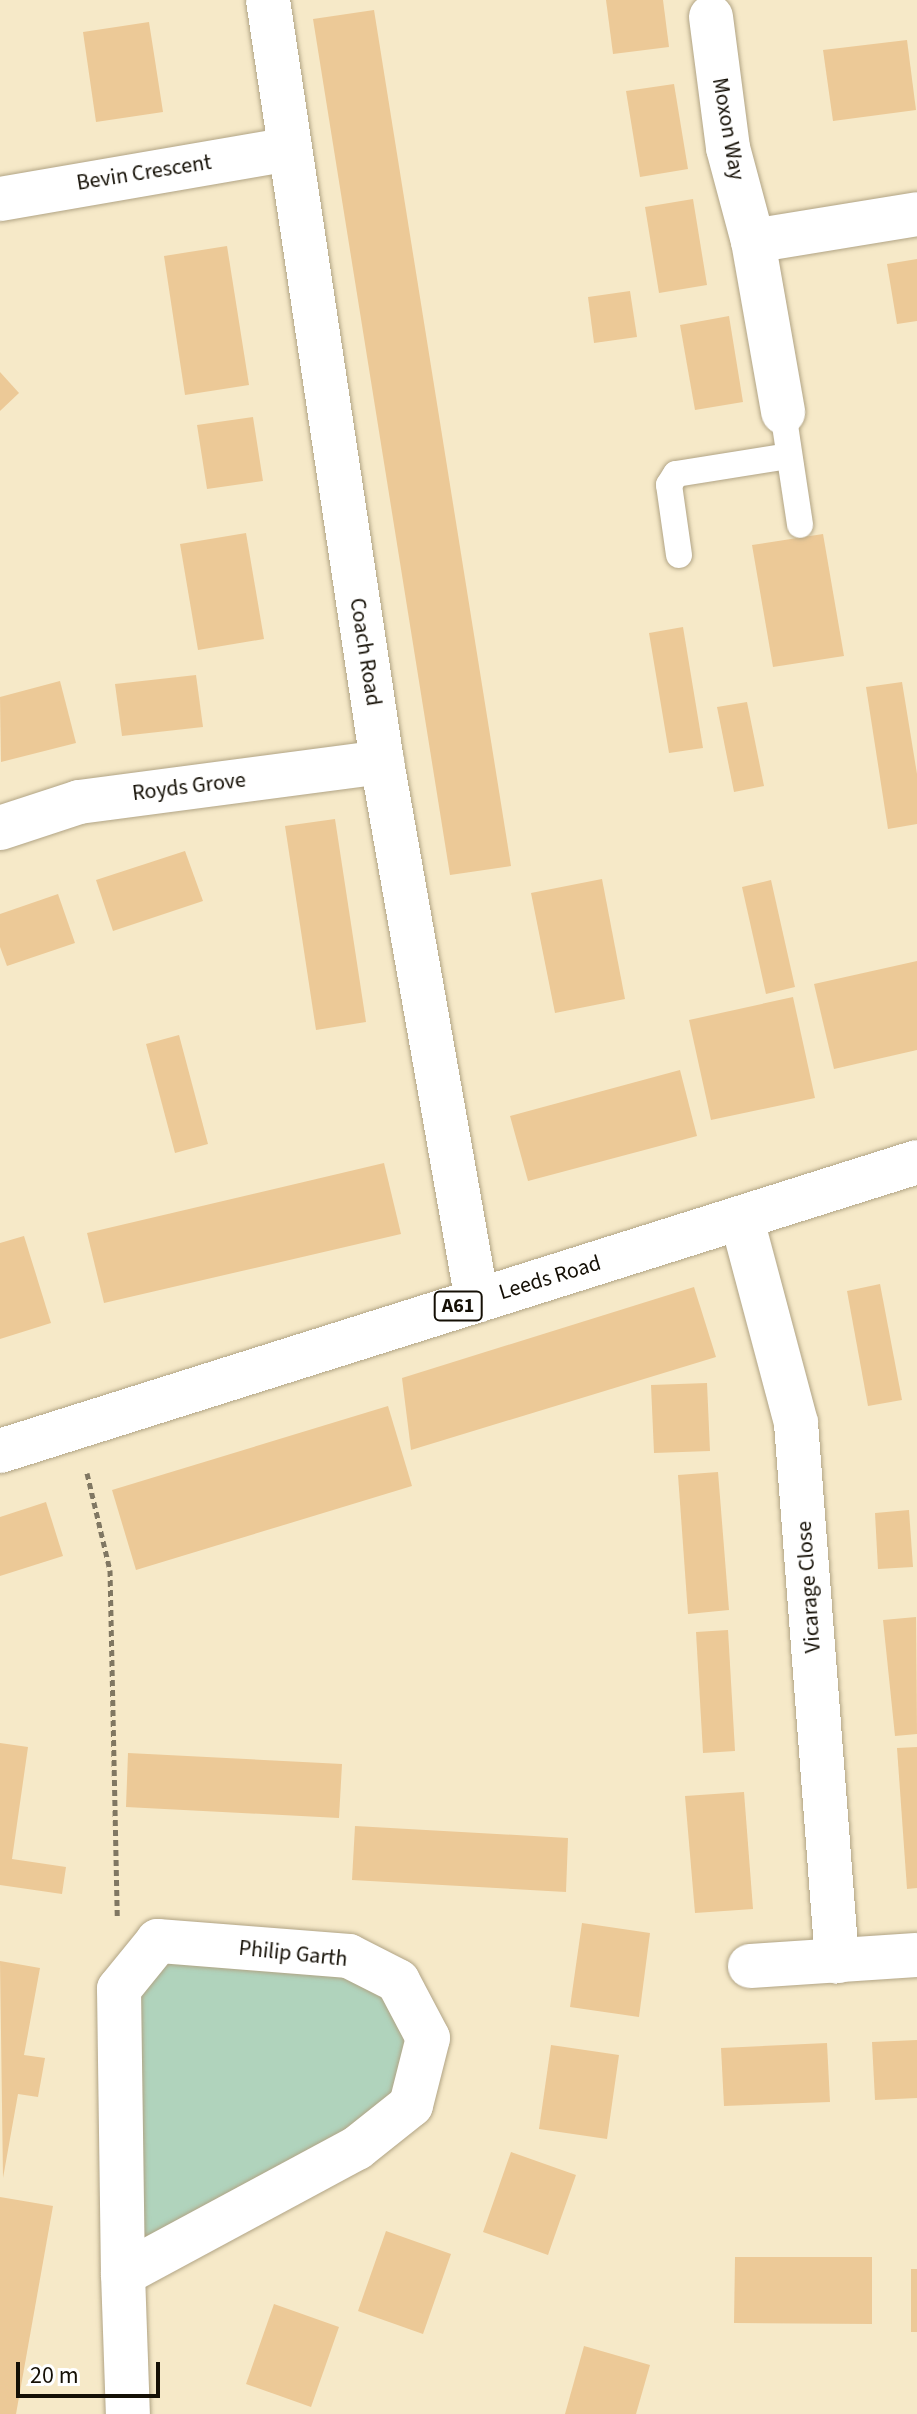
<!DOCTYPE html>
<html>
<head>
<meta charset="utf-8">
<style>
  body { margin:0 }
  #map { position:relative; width:917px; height:2414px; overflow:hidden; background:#f6e9c8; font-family:"Source Sans 3",sans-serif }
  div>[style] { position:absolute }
  .green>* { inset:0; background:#b0d3bc }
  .building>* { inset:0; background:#ecc997 }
  .path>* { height:5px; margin-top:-2.5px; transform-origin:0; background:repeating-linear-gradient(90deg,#807762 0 6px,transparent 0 10px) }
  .roads { filter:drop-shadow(0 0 2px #b1a485) drop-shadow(0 0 2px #b1a485) }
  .service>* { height:26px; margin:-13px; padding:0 13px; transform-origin:13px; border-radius:13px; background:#fff }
  .minor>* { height:44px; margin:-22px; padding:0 22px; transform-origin:22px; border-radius:22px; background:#fff }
  .tertiary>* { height:44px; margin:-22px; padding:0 22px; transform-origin:22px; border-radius:22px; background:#fff }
  .primary>* { height:44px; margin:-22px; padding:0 22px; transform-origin:22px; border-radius:22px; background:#fff }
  span { translate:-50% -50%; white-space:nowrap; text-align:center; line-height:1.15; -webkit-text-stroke:8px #fff; paint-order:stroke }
  .shield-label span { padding:2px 6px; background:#fff; border:2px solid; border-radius:6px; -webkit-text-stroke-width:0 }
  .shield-label { font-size:20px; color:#140f05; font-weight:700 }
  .street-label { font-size:22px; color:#140f05 }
  .scale { position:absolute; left:16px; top:2362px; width:144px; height:36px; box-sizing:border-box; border:4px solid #140f05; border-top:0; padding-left:10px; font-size:24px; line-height:28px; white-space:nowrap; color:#140f05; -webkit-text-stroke:6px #fff; paint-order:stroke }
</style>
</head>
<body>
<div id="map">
  <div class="green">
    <div style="clip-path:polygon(158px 1941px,349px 1956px,428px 2038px,411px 2105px,123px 2274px,119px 1989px)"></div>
  </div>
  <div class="building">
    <div style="clip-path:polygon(606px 0,663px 0,669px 47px,613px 54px)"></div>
    <div style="clip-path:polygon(374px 10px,511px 866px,450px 875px,313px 19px)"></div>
    <div style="clip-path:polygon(149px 22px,163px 112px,96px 122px,83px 32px)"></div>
    <div style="clip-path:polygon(907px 40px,916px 110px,833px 121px,823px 50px)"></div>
    <div style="clip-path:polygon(674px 84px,688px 169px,640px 177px,626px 91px)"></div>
    <div style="clip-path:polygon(693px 199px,707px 285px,659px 293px,645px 207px)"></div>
    <div style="clip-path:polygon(227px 246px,249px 385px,185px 395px,164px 256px)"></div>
    <div style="clip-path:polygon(917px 259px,917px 321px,897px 324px,887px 264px)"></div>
    <div style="clip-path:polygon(630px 291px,637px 337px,594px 343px,588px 297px)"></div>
    <div style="clip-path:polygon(729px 316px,743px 402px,695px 410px,680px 325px)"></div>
    <div style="clip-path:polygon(0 372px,19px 393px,0 411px)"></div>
    <div style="clip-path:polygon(253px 417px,263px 481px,207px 489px,197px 425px)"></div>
    <div style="clip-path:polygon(246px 533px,264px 639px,198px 650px,180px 544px)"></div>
    <div style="clip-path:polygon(823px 534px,844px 656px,773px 667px,752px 545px)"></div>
    <div style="clip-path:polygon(683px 627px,703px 748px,669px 753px,649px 633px)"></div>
    <div style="clip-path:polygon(196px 675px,203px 727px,122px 736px,115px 684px)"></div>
    <div style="clip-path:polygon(60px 681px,76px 743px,1px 762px,0 697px)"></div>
    <div style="clip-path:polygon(902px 682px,917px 774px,917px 824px,888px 829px,866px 687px)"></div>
    <div style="clip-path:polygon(747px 702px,764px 786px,734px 792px,717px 707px)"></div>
    <div style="clip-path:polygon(335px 819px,366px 1022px,316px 1030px,285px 826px)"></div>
    <div style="clip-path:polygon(185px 851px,203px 901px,113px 931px,96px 880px)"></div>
    <div style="clip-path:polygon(602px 879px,625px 999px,555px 1013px,531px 893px)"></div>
    <div style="clip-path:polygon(771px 880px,795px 987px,766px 994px,742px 887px)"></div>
    <div style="clip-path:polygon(58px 894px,75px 943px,7px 966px,0 947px,0 914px)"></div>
    <div style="clip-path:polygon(917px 961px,917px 1050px,834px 1069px,814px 984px)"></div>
    <div style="clip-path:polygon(793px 997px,815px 1098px,711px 1120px,689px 1020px)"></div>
    <div style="clip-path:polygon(179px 1035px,208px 1144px,175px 1153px,146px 1044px)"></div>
    <div style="clip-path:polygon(680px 1070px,697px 1136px,528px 1181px,510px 1116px)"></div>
    <div style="clip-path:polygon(384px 1163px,401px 1234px,104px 1303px,87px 1233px)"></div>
    <div style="clip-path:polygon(24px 1236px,51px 1323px,0 1339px,0 1243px)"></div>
    <div style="clip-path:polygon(880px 1284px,902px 1400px,868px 1406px,847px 1291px)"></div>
    <div style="clip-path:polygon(694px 1287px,716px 1357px,411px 1450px,402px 1378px)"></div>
    <div style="clip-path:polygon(707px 1383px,710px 1451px,654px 1453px,651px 1385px)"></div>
    <div style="clip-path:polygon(388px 1406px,412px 1486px,136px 1570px,112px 1490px)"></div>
    <div style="clip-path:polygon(718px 1472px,729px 1610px,688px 1614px,678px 1475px)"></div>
    <div style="clip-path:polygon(46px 1502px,63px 1556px,0 1576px,0 1517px)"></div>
    <div style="clip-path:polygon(909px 1510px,913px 1567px,878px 1569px,875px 1513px)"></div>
    <div style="clip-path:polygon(916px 1617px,917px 1734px,895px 1736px,883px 1620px)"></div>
    <div style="clip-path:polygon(728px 1630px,735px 1751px,703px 1753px,696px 1632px)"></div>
    <div style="clip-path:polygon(0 1743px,28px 1747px,12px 1859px,66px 1867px,62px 1894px,0 1885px)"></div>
    <div style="clip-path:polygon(917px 1747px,917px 1888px,907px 1889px,897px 1748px)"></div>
    <div style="clip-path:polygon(128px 1753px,342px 1764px,339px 1818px,126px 1807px)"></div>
    <div style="clip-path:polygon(744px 1792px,753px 1909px,695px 1913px,685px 1796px)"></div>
    <div style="clip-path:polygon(355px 1826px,568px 1838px,566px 1892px,352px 1880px)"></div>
    <div style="clip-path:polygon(582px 1923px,650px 1933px,639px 2017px,570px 2007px)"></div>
    <div style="clip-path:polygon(0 1961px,40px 1968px,24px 2055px,45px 2058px,38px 2097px,18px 2094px,3px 2178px)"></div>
    <div style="clip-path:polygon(917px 2040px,917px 2098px,875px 2100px,872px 2042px)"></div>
    <div style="clip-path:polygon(827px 2043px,830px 2102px,724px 2106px,721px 2048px)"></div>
    <div style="clip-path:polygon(551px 2045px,619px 2055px,607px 2139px,539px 2129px)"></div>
    <div style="clip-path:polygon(511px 2152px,576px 2175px,548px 2255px,483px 2232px)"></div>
    <div style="clip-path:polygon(0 2197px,53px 2206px,16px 2414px,0 2414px)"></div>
    <div style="clip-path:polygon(386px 2231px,451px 2254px,423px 2334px,358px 2311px)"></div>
    <div style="clip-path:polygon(735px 2257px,872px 2257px,872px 2324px,734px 2323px)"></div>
    <div style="clip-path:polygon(911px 2269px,917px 2269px,917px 2332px,911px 2332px)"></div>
    <div style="clip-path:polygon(274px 2304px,339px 2327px,311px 2407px,246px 2384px)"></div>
    <div style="clip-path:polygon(584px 2346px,650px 2365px,636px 2414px,565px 2414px)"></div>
  </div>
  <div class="path">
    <div style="left:87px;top:1473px;width:100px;rotate:76.7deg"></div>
    <div style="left:110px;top:1570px;width:346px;rotate:88.8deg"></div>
  </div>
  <div class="roads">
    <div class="service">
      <div style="left:783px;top:412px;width:114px;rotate:81.4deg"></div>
      <div style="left:679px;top:555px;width:71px;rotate:-98.1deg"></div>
      <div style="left:669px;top:485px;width:13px;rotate:-58deg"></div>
      <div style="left:676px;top:474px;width:114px;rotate:-9.1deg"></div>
    </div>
    <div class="minor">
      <div style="left:711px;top:17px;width:132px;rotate:82.6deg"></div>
      <div style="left:728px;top:148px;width:96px;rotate:75deg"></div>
      <div style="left:753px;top:241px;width:174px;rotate:80deg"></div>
      <div style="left:0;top:199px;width:292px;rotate:-9.8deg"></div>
      <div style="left:753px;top:241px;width:166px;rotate:-9.3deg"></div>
      <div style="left:0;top:828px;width:83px;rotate:-18.2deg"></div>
      <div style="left:79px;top:802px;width:306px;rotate:-7.5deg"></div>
      <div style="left:742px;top:1220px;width:210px;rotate:75.1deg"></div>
      <div style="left:796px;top:1423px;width:540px;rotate:85.64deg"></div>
      <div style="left:750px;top:1966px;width:167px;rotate:-3.8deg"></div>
      <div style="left:123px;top:2274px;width:266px;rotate:-28.3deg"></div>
      <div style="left:357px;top:2148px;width:69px;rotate:-38.5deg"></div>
      <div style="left:411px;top:2105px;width:69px;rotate:-75.8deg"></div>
      <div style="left:428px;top:2038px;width:64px;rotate:-117.8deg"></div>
      <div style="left:398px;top:1981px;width:55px;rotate:-153deg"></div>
      <div style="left:349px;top:1956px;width:192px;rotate:-175.5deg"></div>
      <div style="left:158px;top:1941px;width:62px;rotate:129.1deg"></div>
      <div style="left:119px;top:1989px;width:285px;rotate:89.2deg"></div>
      <div style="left:123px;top:2274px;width:140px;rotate:88deg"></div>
    </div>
    <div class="tertiary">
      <div style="left:268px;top:0;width:770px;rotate:81.49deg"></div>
      <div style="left:382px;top:762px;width:547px;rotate:80deg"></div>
    </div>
    <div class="primary">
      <div style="left:0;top:1451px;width:961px;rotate:-17.49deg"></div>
    </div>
  </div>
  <div class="shield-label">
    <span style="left:458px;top:1306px">A61</span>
  </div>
  <div class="street-label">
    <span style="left:728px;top:129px;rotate:80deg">Moxon Way</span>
    <span style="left:144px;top:173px;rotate:-9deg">Bevin Crescent</span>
    <span style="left:365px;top:652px;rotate:81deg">Coach Road</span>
    <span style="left:189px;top:787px;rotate:-7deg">Royds Grove</span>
    <span style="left:550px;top:1278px;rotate:-17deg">Leeds Road</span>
    <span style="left:809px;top:1587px;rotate:-94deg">Vicarage Close</span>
    <span style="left:293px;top:1954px;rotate:6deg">Philip Garth</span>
  </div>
  <div class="scale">20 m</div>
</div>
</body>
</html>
